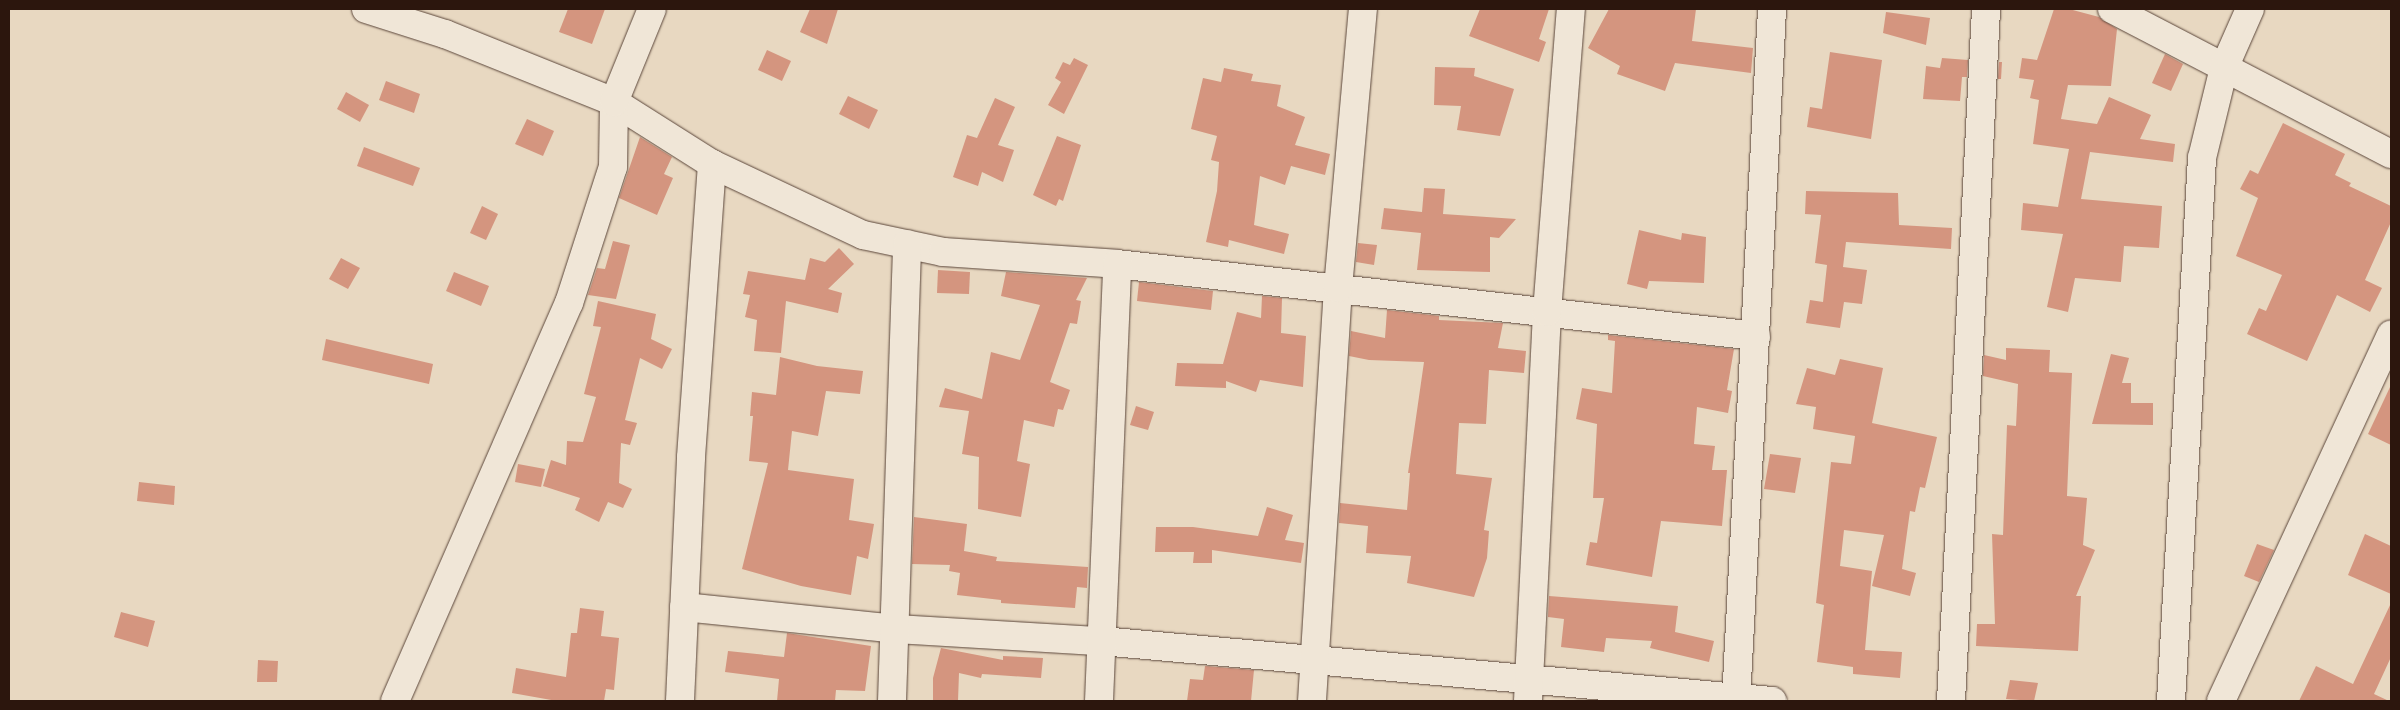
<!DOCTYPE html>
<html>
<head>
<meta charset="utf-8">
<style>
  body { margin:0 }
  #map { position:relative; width:2400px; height:710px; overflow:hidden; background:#e8d8c1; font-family:"Old Standard TT",serif }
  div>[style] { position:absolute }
  .building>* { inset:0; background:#d4957f }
  .roads { filter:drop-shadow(0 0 1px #5b463a) drop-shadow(0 0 1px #5b463a) }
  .minor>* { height:28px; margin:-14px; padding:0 14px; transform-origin:14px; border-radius:14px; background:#f0e6d7 }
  span { translate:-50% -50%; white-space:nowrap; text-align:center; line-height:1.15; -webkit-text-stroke:4px #f0e6d7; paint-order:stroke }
  .frame { position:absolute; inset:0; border:10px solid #2c160d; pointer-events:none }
</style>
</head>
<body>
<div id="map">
  <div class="building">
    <div style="clip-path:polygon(568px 9px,605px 9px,592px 44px,559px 32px)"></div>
    <div style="clip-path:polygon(810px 9px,838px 9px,827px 44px,800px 32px)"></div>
    <div style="clip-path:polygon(1480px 9px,1549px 9px,1539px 39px,1546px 42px,1539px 62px,1469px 36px)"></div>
    <div style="clip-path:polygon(1609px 9px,1696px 9px,1692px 41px,1753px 48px,1751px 73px,1675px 63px,1665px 91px,1617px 74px,1620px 66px,1588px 48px)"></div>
    <div style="clip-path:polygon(2054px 9px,2069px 9px,2099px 17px,2117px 29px,2111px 86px,2068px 85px,2061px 119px,2097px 124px,2109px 97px,2151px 115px,2140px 139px,2175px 144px,2173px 162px,2090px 152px,2081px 199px,2162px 206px,2159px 248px,2124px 246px,2121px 282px,2075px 278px,2068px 312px,2047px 307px,2063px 234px,2021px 230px,2023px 203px,2058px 207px,2069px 149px,2033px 144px,2039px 100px,2030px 98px,2034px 80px,2019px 78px,2022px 58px,2037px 60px)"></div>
    <div style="clip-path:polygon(1886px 12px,1930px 18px,1926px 45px,1883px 33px)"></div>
    <div style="clip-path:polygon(767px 50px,791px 61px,782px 81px,758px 70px)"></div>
    <div style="clip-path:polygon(1830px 52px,1882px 60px,1871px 139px,1807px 127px,1810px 107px,1822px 109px)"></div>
    <div style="clip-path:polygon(2165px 54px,2183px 64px,2171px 91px,2152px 83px)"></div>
    <div style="clip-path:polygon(1074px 58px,1088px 65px,1064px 114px,1048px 105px,1061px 82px,1055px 78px,1063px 62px,1070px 65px)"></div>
    <div style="clip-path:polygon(1942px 58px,1968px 60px,1967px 77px,1962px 77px,1960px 101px,1923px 99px,1926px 66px,1940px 68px)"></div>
    <div style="clip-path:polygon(1999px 62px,2002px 62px,2001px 79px,1998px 79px)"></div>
    <div style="clip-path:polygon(1435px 67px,1475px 68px,1474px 76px,1514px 89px,1500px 136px,1457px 130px,1461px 106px,1434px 105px)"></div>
    <div style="clip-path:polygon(1224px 68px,1253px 74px,1251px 81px,1281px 85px,1277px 106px,1305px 117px,1295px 145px,1330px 154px,1325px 175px,1291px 166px,1285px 185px,1260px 176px,1254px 225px,1289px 234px,1284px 254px,1229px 240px,1228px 247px,1206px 242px,1217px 191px,1219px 162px,1211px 160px,1217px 136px,1191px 129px,1203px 78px,1221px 82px)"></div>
    <div style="clip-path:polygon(386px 81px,420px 94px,414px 113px,379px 100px)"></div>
    <div style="clip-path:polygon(346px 92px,369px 105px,360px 122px,337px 109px)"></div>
    <div style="clip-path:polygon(848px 96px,878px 110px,869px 129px,839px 114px)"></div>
    <div style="clip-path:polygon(995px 98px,1015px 107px,998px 145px,1014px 150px,1003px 182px,982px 172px,978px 186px,953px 177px,967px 135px,977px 138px)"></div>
    <div style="clip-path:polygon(527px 119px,554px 131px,543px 156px,515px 144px)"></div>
    <div style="clip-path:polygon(2283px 123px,2345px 154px,2335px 175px,2351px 183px,2349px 186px,2391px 206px,2391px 222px,2365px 280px,2382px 288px,2370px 312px,2337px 295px,2307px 361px,2247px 334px,2259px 308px,2266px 311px,2282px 275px,2236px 256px,2258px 198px,2240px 189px,2250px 170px,2258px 174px)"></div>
    <div style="clip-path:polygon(1057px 136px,1081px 145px,1063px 201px,1059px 199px,1056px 206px,1033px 195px)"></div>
    <div style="clip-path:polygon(640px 137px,672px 157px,664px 174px,673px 178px,657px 215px,619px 198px)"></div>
    <div style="clip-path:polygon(364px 147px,420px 168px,413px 186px,357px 166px)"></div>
    <div style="clip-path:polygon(1424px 188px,1445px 189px,1443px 214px,1516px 219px,1499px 238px,1490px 237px,1490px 272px,1417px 270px,1421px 233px,1381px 229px,1384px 208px,1422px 212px)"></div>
    <div style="clip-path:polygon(1806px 191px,1898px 193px,1899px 225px,1952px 228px,1951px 249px,1846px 242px,1843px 267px,1867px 270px,1862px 304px,1844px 302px,1840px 328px,1806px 323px,1810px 300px,1823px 302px,1827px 265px,1815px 263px,1821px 215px,1805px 214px)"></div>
    <div style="clip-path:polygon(482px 206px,498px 214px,486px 240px,470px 233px)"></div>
    <div style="clip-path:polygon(1639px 230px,1681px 240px,1682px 233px,1706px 237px,1704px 283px,1649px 281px,1647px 289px,1627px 284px)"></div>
    <div style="clip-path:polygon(613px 241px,630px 245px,616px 299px,588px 295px,597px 268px,605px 269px)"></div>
    <div style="clip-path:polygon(1358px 243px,1377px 245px,1374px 265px,1356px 262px)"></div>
    <div style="clip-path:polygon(839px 248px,854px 264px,828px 289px,842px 293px,838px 313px,786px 301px,781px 353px,754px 351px,757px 320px,745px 317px,750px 295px,743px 294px,748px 271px,805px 280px,810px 258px,825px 262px)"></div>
    <div style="clip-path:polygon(341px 258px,360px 268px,348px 289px,329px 279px)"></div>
    <div style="clip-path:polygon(938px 270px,970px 272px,969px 294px,937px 293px)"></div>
    <div style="clip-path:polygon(454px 272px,489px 286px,481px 306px,446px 291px)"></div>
    <div style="clip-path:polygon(1006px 272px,1087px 278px,1076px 300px,1081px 301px,1077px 324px,1070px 323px,1050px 382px,1070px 390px,1063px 410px,1058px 409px,1054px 427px,1024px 420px,1017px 461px,1030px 464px,1021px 517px,978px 509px,979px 457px,962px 454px,969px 411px,939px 407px,945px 388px,982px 399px,991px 352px,1020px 360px,1040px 305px,1001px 296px)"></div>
    <div style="clip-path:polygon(1139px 282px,1213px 291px,1211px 310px,1137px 301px)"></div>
    <div style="clip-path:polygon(1262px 296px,1282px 298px,1281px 333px,1306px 336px,1303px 387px,1260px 380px,1256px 392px,1226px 381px,1226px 388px,1175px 386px,1177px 363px,1223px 364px,1237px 312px,1261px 318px)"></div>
    <div style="clip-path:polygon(598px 301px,656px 314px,651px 339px,672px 349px,662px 369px,640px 358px,625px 420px,637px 423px,630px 445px,621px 443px,619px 483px,632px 489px,623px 508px,608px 502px,599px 522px,575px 510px,580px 498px,543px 486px,551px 460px,566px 465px,567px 441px,583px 442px,596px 397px,584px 394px,601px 327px,593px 326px)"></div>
    <div style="clip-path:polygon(1387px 310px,1439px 316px,1439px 320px,1503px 323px,1498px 348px,1526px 351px,1524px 373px,1489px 370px,1486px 424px,1459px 423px,1456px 474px,1492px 478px,1484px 530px,1489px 531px,1487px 558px,1474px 597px,1407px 583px,1411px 556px,1366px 553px,1368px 526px,1339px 523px,1340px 503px,1407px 510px,1410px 473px,1408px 473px,1424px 362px,1369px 360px,1349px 356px,1351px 331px,1385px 338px)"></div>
    <div style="clip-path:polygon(1608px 335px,1734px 349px,1727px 390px,1732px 391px,1728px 413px,1697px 407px,1694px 444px,1715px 446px,1712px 470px,1727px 470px,1722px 526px,1661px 521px,1652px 577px,1586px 565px,1590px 542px,1597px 543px,1604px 498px,1593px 498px,1597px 424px,1576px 419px,1582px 388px,1612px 393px,1615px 341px,1608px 340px)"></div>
    <div style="clip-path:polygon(326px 339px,433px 364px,429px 384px,322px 360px)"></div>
    <div style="clip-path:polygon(2006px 348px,2050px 350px,2049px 372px,2072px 373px,2067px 496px,2087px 498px,2083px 545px,2095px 550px,2076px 596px,2081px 596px,2078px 651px,1976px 646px,1977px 624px,1995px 624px,1992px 534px,2003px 535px,2007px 425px,2016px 426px,2018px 384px,1983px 376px,1984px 355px,2006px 360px)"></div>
    <div style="clip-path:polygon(2111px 354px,2129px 358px,2122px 383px,2131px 383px,2131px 403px,2153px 403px,2153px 425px,2092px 424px)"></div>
    <div style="clip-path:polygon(780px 357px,817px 366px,863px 371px,860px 394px,826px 391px,818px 436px,792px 431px,788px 470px,854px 479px,849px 520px,874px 524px,868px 559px,857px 556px,851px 595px,801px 586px,742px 569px,768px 463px,749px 461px,753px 416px,750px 416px,752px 392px,776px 395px)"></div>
    <div style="clip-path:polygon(1840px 359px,1883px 368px,1872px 423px,1937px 437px,1925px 488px,1920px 487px,1915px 512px,1910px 511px,1902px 569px,1916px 573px,1910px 596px,1872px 586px,1884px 535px,1844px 530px,1840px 566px,1872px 571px,1865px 650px,1902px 652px,1900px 678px,1853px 674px,1853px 667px,1817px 662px,1824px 605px,1816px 603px,1831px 462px,1851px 464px,1855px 436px,1813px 429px,1816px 407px,1796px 404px,1807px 368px,1835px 375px)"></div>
    <div style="clip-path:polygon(2391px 385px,2391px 445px,2368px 434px)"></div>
    <div style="clip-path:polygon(1136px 406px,1154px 412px,1148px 430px,1130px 425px)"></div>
    <div style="clip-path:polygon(1770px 454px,1801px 458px,1795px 493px,1764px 489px)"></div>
    <div style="clip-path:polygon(518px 464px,545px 469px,541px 487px,515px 482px)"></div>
    <div style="clip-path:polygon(139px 482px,175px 486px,174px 505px,137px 501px)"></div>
    <div style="clip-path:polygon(1267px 507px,1293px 515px,1285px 540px,1304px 543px,1301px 563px,1212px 550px,1212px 563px,1193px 563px,1194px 552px,1155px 552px,1156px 527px,1193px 527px,1258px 536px)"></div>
    <div style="clip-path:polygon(914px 517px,967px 524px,964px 551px,997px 557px,996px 561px,1088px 567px,1087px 588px,1077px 587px,1075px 608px,1001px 603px,1001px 600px,957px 595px,960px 573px,949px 571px,950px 565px,912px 564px)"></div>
    <div style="clip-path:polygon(2365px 534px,2391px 546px,2391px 594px,2348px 575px)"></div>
    <div style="clip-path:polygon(2257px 544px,2274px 550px,2259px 582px,2244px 576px)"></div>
    <div style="clip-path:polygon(1549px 596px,1678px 606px,1675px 632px,1714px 641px,1709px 662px,1650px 648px,1652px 641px,1606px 638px,1604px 652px,1561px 647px,1564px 619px,1548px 617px)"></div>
    <div style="clip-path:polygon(2391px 603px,2391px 657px,2374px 694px,2389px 701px,2299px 701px,2316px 666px,2353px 684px)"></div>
    <div style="clip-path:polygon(580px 608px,604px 611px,601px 636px,619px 638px,614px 690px,606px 689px,604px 701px,557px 701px,512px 693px,516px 668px,566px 677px,571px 633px,577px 633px)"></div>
    <div style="clip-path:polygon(121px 612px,155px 621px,148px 647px,114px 637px)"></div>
    <div style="clip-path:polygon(787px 633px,871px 646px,865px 691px,836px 690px,835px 701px,777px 701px,779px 679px,725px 672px,728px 651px,784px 657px)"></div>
    <div style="clip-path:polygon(941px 648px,1003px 660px,1003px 656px,1043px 658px,1041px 678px,982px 674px,981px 678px,959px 673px,958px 701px,933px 700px,933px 678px)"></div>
    <div style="clip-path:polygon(258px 660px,278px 661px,277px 682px,257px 682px)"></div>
    <div style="clip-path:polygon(1205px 666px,1254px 670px,1251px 701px,1187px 701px,1190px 679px,1203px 680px)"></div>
    <div style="clip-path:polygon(2010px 680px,2038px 683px,2034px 701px,2006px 699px)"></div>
  </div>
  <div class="roads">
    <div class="minor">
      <div style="left:366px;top:9px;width:83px;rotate:17.6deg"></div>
      <div style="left:445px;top:34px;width:182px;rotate:21.9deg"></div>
      <div style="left:614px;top:102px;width:116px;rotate:32.3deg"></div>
      <div style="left:712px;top:164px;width:167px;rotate:25.2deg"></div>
      <div style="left:863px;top:235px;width:82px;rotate:12deg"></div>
      <div style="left:943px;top:252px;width:174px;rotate:3.9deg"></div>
      <div style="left:1117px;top:264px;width:643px;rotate:6.43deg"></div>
      <div style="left:2112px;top:9px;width:314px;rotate:27.5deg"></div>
      <div style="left:684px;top:607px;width:213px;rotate:5.9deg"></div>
      <div style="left:896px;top:629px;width:205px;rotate:3.4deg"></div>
      <div style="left:1101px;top:641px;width:674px;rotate:5.11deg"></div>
      <div style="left:395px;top:701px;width:434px;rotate:-66.4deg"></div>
      <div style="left:569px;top:303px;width:143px;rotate:-72.1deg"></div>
      <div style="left:613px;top:167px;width:65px;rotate:-89.1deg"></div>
      <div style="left:614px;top:102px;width:100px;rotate:-67.8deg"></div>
      <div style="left:680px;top:701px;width:244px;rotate:-87.4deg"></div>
      <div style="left:691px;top:457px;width:294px;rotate:-85.9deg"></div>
      <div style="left:892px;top:701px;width:457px;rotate:-88.1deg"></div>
      <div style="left:1099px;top:701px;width:437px;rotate:-87.6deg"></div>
      <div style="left:1312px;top:701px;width:414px;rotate:-86.4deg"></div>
      <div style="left:1338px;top:288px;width:280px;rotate:-84.9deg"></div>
      <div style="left:1528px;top:701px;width:389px;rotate:-87.2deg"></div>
      <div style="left:1547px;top:312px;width:304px;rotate:-85.5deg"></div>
      <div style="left:1736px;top:701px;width:693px;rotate:-87.02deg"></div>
      <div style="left:1951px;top:701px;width:693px;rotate:-87.1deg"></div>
      <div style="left:2171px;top:701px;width:544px;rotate:-86.73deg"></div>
      <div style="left:2202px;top:158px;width:93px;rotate:-76.3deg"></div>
      <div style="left:2224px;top:68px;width:64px;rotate:-66.2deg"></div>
      <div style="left:2221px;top:701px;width:404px;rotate:-65.1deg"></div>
    </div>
  </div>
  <div class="frame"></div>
</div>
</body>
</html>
